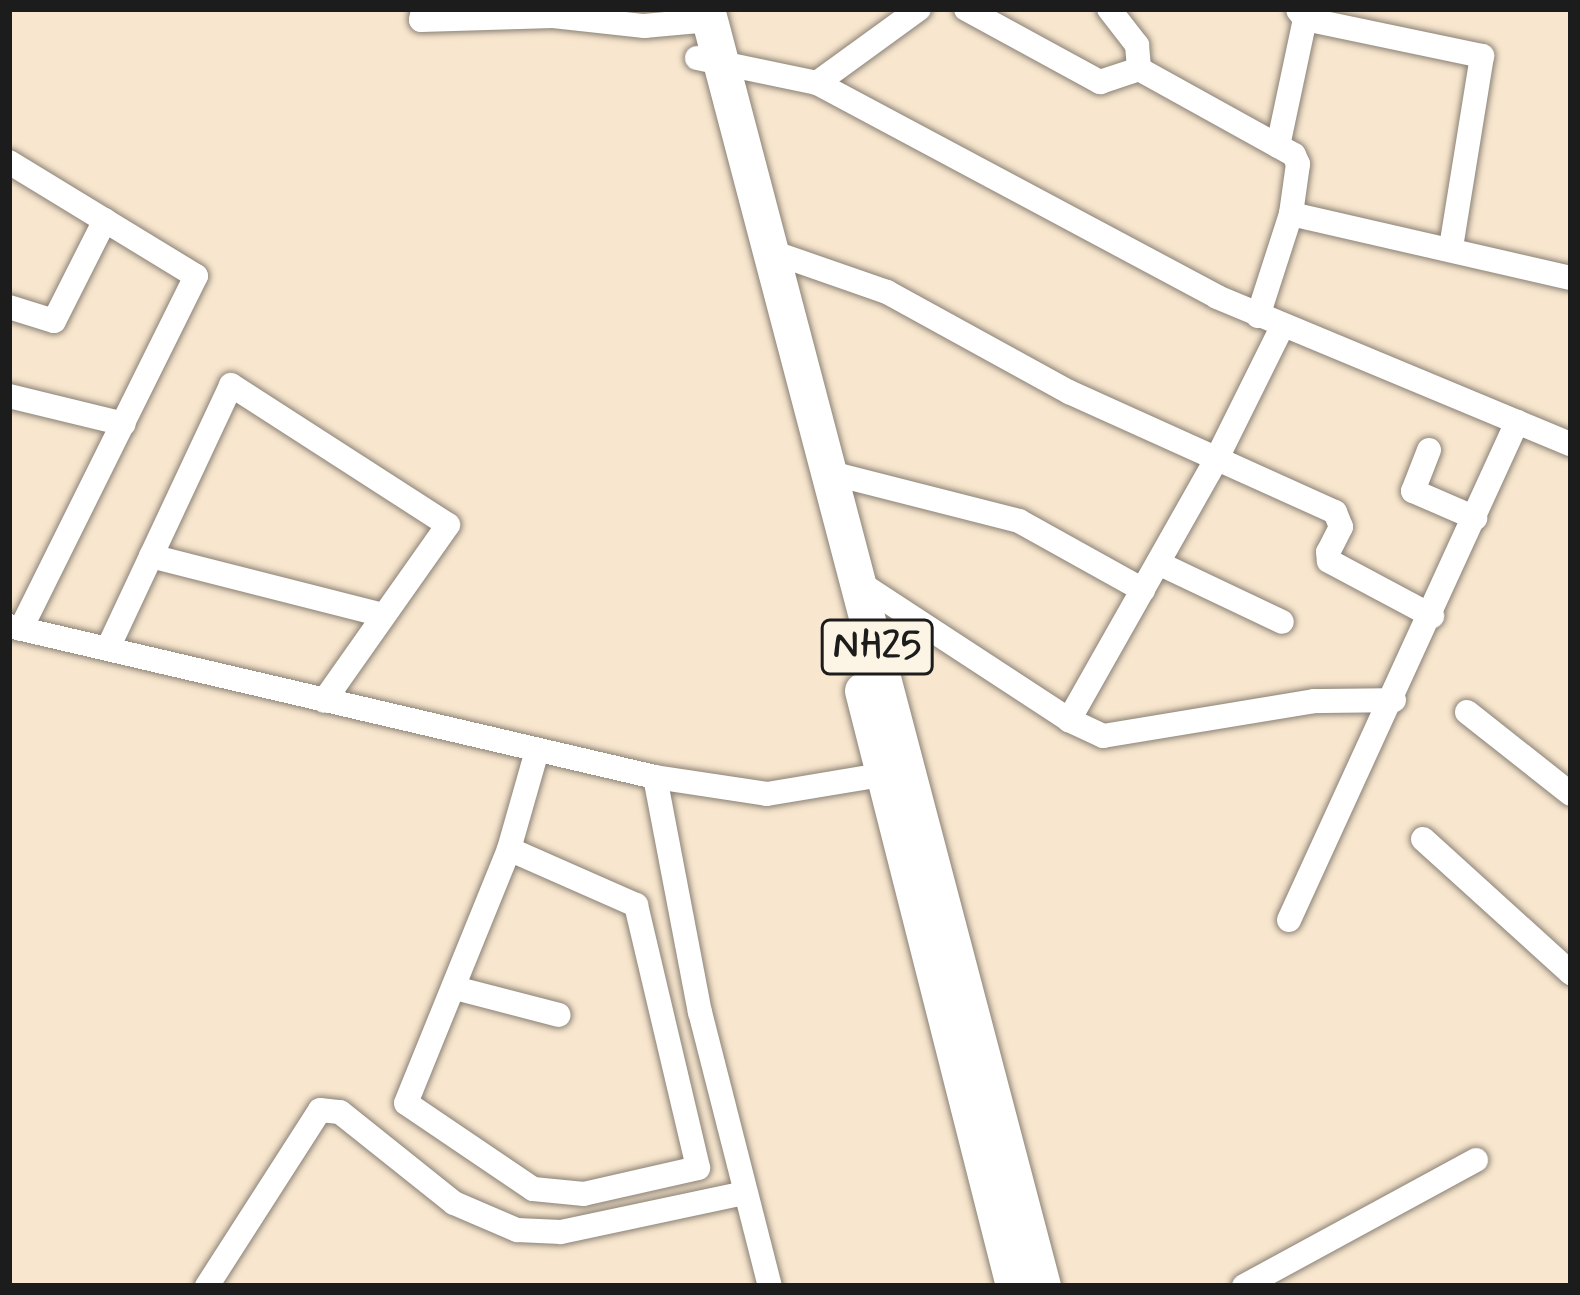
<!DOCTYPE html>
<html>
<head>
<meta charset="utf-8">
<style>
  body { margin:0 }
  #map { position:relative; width:1580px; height:1295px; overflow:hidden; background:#f8e6ce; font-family:Mynerve,sans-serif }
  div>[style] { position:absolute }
  .roads { filter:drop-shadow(0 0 3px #8a8175) drop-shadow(0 0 3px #8a8175) }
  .minor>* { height:24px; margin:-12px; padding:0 12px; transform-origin:12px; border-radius:12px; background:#fff }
  .primary>* { height:36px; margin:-18px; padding:0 18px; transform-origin:18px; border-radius:18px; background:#fff }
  span { translate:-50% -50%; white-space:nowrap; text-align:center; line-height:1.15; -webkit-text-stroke:12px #fcf5e5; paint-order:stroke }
  .shield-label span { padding:3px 9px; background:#fcf5e5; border:3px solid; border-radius:9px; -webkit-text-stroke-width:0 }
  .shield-label { font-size:39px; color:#1c1c1c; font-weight:700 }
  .frame { position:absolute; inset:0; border:12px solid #1c1c1c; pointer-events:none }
</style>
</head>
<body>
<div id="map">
  <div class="roads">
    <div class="minor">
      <div style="left:423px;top:9px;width:11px;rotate:100deg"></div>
      <div style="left:421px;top:20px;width:132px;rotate:-1.7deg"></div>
      <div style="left:553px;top:16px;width:92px;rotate:6.3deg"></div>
      <div style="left:644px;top:26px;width:66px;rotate:-5.2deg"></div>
      <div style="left:966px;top:9px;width:153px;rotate:28.6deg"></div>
      <div style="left:1100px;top:82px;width:41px;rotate:-18.4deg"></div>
      <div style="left:1139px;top:69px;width:177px;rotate:29deg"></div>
      <div style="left:1294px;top:155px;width:10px;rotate:66deg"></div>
      <div style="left:1298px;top:164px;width:50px;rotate:98deg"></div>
      <div style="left:1291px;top:214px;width:287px;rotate:12.9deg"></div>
      <div style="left:1109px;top:9px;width:46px;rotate:52.1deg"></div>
      <div style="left:1137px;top:45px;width:24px;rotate:85deg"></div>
      <div style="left:1305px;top:19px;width:181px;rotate:11.8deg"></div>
      <div style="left:1482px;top:56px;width:193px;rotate:99.2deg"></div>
      <div style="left:697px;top:58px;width:123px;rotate:11.8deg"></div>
      <div style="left:817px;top:83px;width:454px;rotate:28.1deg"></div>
      <div style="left:1217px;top:297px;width:383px;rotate:22.6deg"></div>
      <div style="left:817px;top:83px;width:126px;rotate:-36deg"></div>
      <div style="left:1278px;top:146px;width:130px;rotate:-78deg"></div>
      <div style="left:1305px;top:19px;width:11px;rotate:-128deg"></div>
      <div style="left:9px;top:162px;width:219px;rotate:31.4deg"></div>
      <div style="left:196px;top:276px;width:394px;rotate:116.4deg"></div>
      <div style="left:772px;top:252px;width:122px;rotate:19.2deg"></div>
      <div style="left:887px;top:292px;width:208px;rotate:28.8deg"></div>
      <div style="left:1069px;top:392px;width:292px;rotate:24.3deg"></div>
      <div style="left:1335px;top:512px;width:16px;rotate:68deg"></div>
      <div style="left:1341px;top:527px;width:28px;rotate:117deg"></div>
      <div style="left:1328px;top:552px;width:9px;rotate:84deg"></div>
      <div style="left:1329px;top:561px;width:117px;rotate:28.1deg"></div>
      <div style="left:9px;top:307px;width:47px;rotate:17.3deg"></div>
      <div style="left:54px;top:321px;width:113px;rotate:-63.2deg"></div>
      <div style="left:1258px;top:316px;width:107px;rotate:-72.1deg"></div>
      <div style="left:1282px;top:327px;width:148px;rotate:116.4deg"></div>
      <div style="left:1216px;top:460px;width:299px;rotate:119.5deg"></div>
      <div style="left:1069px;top:720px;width:38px;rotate:25deg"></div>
      <div style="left:1103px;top:736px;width:214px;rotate:-9.4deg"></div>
      <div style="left:1314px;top:701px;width:80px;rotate:-0.7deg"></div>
      <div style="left:9px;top:396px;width:118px;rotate:13.7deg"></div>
      <div style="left:1429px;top:450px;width:44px;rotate:111.3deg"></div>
      <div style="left:1413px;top:491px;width:68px;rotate:23.5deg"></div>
      <div style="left:831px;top:473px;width:194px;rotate:14.3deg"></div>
      <div style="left:1019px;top:521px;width:142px;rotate:29.1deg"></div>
      <div style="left:151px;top:556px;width:239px;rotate:14.3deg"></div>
      <div style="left:1158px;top:563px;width:137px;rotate:25.4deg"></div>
      <div style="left:860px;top:583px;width:250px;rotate:33.2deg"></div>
      <div style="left:9px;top:626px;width:663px;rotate:13.16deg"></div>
      <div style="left:655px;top:777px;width:113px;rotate:8.6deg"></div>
      <div style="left:767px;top:794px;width:133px;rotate:-9.5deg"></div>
      <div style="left:108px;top:648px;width:290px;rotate:-64.9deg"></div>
      <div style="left:231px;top:385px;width:258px;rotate:32.8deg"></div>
      <div style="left:448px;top:525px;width:215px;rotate:125.2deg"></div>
      <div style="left:1467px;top:712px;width:132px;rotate:38.3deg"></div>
      <div style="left:655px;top:777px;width:239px;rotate:79.2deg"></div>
      <div style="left:700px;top:1012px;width:283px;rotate:75.7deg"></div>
      <div style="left:1423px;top:839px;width:200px;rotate:42.2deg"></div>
      <div style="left:509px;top:849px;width:139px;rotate:23.8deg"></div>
      <div style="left:636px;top:905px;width:270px;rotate:76.7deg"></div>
      <div style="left:698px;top:1168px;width:117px;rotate:167.2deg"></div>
      <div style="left:584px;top:1194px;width:51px;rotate:-174.4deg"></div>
      <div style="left:533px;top:1189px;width:153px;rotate:-145.9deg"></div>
      <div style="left:406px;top:1103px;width:274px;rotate:-67.9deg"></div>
      <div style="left:509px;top:849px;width:102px;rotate:-74.1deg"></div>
      <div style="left:1289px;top:920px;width:548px;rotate:-65.4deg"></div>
      <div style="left:455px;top:988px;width:107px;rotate:14.6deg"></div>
      <div style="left:207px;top:1286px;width:209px;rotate:-57.3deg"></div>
      <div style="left:320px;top:1110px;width:20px;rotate:6deg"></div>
      <div style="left:340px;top:1112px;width:146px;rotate:38.6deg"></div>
      <div style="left:454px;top:1203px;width:69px;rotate:23.2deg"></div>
      <div style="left:517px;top:1230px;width:44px;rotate:2.6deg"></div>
      <div style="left:561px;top:1232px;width:187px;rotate:-12deg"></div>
      <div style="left:1244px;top:1286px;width:264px;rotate:-28.5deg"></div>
    </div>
    <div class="primary">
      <div style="left:707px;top:9px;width:1320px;rotate:75.26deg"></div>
      <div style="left:863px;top:691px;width:614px;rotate:75.76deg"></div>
    </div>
  </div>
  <div class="shield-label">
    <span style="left:877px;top:647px">NH25</span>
  </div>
  <div class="frame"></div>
</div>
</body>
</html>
